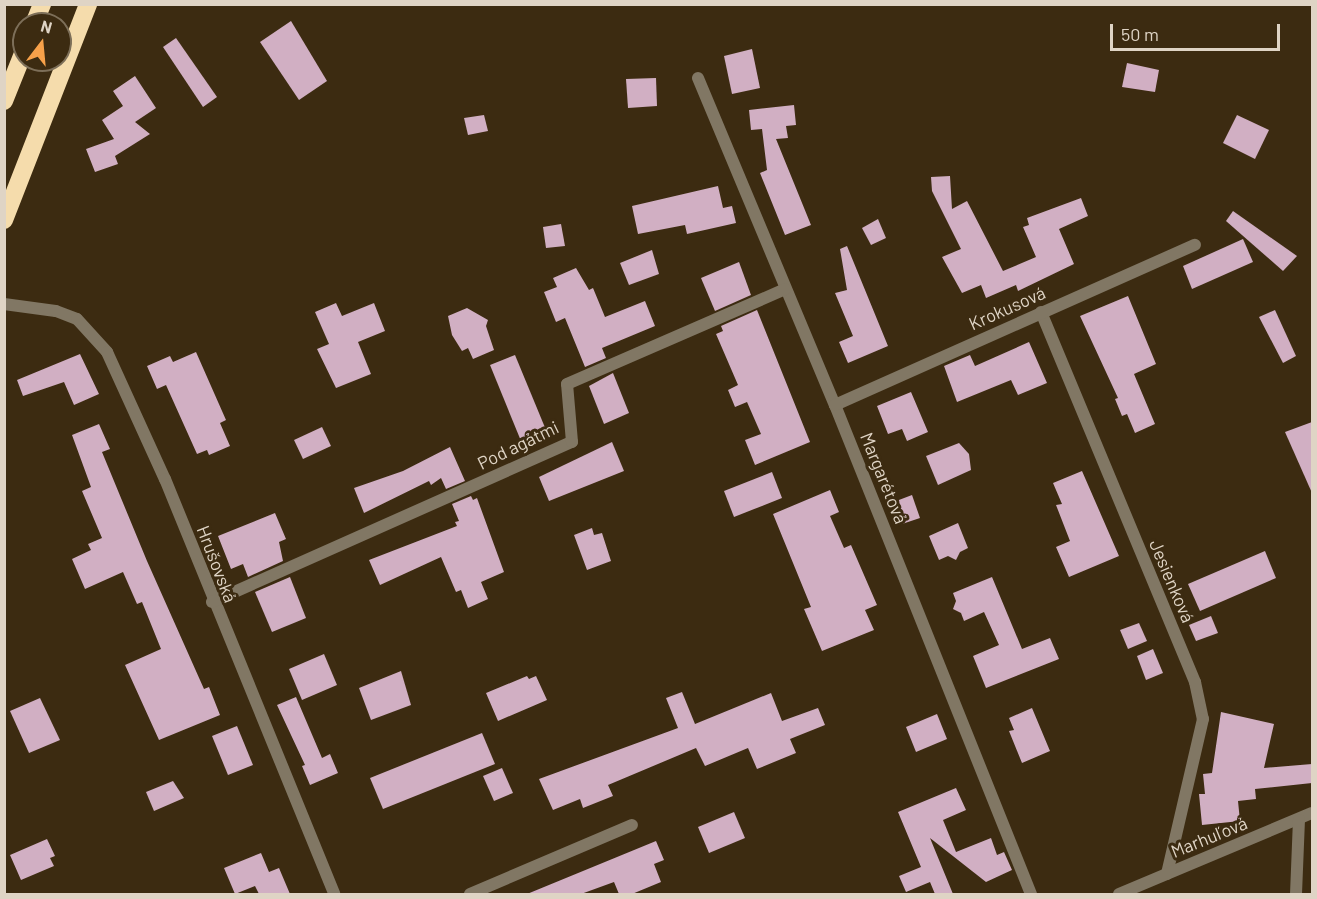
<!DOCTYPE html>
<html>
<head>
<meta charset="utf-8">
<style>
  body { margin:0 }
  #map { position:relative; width:1317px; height:899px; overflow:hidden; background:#3c2b11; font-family:Barlow,sans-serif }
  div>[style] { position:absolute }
  .building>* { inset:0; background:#d1afc3 }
  .minor>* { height:12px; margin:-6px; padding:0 6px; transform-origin:6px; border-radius:6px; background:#817764 }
  .motorway>* { height:18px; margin:-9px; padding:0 9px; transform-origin:9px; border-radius:9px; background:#f5dcac }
  span { translate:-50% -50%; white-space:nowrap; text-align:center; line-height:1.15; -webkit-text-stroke:6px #3c2b11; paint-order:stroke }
  .street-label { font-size:18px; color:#dfd4c5 }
  .frame { position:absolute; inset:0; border:6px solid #dfd4c5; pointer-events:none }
  .north { position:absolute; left:12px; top:12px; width:60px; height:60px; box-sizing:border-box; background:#3c2b11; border:2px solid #7d6f59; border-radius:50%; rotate:16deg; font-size:16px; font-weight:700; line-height:24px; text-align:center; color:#dfd4c5 }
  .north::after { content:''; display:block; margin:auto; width:21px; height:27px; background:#f7a14a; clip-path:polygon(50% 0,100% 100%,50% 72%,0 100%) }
  .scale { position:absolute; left:1110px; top:24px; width:170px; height:27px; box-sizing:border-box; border:3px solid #dfd4c5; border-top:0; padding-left:8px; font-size:18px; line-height:21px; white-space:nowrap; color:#dfd4c5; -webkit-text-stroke:4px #3c2b11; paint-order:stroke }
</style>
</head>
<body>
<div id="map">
  <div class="building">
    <div style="clip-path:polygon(291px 21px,327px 81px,299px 100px,260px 42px)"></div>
    <div style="clip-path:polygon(176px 38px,217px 97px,203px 107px,163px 47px)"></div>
    <div style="clip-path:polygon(752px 49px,760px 88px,732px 94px,724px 56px)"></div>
    <div style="clip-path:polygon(1127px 63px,1159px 70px,1155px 92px,1122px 87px)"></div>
    <div style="clip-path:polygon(135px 76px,156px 108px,135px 122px,150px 134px,115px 156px,118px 164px,95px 172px,86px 149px,114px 139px,102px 120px,123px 106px,113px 91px)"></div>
    <div style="clip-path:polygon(656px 78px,657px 106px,628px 108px,626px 79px)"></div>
    <div style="clip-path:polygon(794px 105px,796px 125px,786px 126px,788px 138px,776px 139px,811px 225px,785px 235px,760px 173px,767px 170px,762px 129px,751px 130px,749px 110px)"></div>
    <div style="clip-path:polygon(484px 115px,488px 131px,468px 135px,464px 118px)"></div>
    <div style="clip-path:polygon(1237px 115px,1269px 130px,1255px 159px,1223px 143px)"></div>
    <div style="clip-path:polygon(950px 176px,952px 209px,967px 201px,1003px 271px,1036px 257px,1023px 227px,1029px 225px,1027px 218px,1081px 198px,1088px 216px,1059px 229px,1074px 264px,1018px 291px,1016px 285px,986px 298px,981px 285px,962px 293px,942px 257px,961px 249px,932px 191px,931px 177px)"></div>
    <div style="clip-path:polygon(718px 186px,723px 208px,732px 206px,736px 223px,687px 234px,685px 225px,638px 234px,632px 206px)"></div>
    <div style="clip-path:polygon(1233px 211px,1297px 256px,1283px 271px,1226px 221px)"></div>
    <div style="clip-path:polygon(878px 219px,886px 238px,871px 245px,862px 228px)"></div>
    <div style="clip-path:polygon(561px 224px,565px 246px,546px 248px,543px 227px)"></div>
    <div style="clip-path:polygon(1243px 239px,1253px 262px,1192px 289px,1183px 266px)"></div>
    <div style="clip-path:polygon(847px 246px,888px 346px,848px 363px,839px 342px,853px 336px,835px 293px,847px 290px,840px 249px)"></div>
    <div style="clip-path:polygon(652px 250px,659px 274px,629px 285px,620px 263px)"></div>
    <div style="clip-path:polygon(739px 262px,751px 295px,715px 311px,701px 278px)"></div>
    <div style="clip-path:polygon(576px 268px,589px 290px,593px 288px,605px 317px,645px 301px,655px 326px,602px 348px,606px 358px,585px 367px,565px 318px,556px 322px,544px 292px,557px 287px,553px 278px)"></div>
    <div style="clip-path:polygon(1128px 296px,1156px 364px,1134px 374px,1155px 424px,1135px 433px,1127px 414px,1122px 416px,1115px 399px,1118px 398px,1080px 316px)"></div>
    <div style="clip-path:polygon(336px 303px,342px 316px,374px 303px,385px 331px,358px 342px,371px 374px,336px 388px,317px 349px,329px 344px,315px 312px)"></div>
    <div style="clip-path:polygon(467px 308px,488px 320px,486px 326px,494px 350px,473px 359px,468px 348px,462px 351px,452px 335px,448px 316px)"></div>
    <div style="clip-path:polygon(757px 310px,810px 442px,755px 465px,745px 440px,761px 434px,747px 402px,735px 407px,728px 390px,738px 385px,716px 334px,723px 331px,721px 326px)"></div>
    <div style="clip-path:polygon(1275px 310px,1296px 356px,1283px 363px,1259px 317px)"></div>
    <div style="clip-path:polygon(1029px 342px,1047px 383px,1018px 395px,1011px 380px,957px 402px,944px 366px,970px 355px,975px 366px)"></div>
    <div style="clip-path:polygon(196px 352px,226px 420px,220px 423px,230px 446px,209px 455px,207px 450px,197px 454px,166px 385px,157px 389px,147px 366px,170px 356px,173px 362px)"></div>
    <div style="clip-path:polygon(80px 354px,99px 394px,74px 405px,64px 382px,23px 396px,17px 380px)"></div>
    <div style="clip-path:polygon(515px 355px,546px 430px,521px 441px,490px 365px)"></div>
    <div style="clip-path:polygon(613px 373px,629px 413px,604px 424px,589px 386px)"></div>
    <div style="clip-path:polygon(911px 392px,928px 432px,907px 441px,902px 429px,888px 434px,877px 406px)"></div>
    <div style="clip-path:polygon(1312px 422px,1312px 493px,1285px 432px)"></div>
    <div style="clip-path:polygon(99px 424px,110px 449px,102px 452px,147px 561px,204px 689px,209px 687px,220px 715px,159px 740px,125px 665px,161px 649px,142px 602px,137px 604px,123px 572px,85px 589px,72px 559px,91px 550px,88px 544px,102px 538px,82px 491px,91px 487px,72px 435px)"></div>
    <div style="clip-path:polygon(322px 427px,331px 446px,303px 459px,294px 440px)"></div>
    <div style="clip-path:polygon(612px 442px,624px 471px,549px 501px,539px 477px)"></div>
    <div style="clip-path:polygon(959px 443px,969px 454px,971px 470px,938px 485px,926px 456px)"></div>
    <div style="clip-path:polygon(450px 447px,465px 481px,446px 489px,441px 478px,431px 485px,429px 481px,364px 513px,354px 488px,403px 471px)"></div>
    <div style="clip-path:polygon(1082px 471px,1119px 556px,1069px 577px,1056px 547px,1070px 541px,1056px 505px,1062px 504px,1053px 483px)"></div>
    <div style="clip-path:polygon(772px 472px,782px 498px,734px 517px,724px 491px)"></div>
    <div style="clip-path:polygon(830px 490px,839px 512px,830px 516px,844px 548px,851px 545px,877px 605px,865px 610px,874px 630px,822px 651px,804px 609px,811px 607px,773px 514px)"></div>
    <div style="clip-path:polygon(912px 495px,920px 518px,899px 525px,891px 503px)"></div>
    <div style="clip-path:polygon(471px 496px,473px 500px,477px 498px,504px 572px,481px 582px,488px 599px,468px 608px,461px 590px,456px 592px,441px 557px,380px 585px,369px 560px,457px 526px,455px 522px,459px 521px,452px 504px)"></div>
    <div style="clip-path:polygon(275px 513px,286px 539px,279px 542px,283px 561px,248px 577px,243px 564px,231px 569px,218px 536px)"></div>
    <div style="clip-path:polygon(958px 523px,968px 548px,960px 552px,956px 560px,948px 556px,939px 560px,929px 536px)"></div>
    <div style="clip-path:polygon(592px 528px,594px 535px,602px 533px,611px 561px,587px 570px,574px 535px)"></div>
    <div style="clip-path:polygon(1265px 551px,1276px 578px,1200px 611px,1188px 584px)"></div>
    <div style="clip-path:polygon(290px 577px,306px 618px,272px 632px,255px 592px)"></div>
    <div style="clip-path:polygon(992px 577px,1022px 649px,1050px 638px,1059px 659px,986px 688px,973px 656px,999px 645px,984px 612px,964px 621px,961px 613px,953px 609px,956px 601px,953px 593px)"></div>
    <div style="clip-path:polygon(1211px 616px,1218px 633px,1196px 641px,1189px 625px)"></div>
    <div style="clip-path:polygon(1139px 623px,1147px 641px,1128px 649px,1120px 630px)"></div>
    <div style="clip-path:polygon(1153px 649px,1163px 673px,1146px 680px,1137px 656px)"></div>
    <div style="clip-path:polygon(324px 654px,337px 685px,302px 700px,289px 669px)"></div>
    <div style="clip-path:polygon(401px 671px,411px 705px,371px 720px,359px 688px)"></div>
    <div style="clip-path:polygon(527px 676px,529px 679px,536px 676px,547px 700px,498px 721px,486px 693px)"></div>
    <div style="clip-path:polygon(682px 692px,695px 724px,771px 693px,782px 721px,818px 708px,825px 725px,790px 739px,796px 753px,757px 769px,748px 748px,705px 766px,696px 748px,608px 785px,613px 796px,583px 808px,580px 799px,553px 810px,539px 779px,678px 728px,666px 698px)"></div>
    <div style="clip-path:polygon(296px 697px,322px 758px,330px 754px,338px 773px,310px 785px,302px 766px,305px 765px,277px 705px)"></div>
    <div style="clip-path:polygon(40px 698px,60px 740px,29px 753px,10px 711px)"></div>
    <div style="clip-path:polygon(1032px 708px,1050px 751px,1022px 763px,1009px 731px,1014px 730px,1009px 718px)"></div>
    <div style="clip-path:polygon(1221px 712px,1274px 724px,1264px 768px,1312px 764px,1312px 783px,1255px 789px,1256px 799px,1238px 801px,1240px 821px,1202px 825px,1199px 794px,1205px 794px,1203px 774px,1212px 773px)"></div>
    <div style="clip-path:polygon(937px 714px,947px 739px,916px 752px,906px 727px)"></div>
    <div style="clip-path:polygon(237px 726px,253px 765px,228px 775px,212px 736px)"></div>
    <div style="clip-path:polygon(482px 733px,495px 764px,383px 809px,370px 778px)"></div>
    <div style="clip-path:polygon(502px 768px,513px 793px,494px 801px,483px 776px)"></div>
    <div style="clip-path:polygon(173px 781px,184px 798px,154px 811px,146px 792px)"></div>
    <div style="clip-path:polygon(956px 788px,966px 810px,943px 820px,956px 852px,991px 838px,997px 855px,1004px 852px,1012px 870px,986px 882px,930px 838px,953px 894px,935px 894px,930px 882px,906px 892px,899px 876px,921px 867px,898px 812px)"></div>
    <div style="clip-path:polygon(734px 812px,745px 838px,709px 853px,698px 827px)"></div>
    <div style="clip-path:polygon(47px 839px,55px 856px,50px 858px,54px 866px,21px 880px,10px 855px)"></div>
    <div style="clip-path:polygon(656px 841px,664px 860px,654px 864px,661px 882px,632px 894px,619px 894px,614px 882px,581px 894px,527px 894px)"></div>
    <div style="clip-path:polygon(261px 853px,269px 872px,279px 868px,290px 894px,259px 894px,255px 886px,235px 894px,224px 868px)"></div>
  </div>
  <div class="minor">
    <div style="left:698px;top:78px;width:355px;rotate:67.3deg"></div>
    <div style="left:835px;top:405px;width:527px;rotate:68.16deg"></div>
    <div style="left:4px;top:304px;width:52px;rotate:7.7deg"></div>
    <div style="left:56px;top:311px;width:22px;rotate:21deg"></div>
    <div style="left:77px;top:319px;width:45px;rotate:47.7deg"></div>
    <div style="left:107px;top:352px;width:140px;rotate:65.5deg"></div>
    <div style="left:165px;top:479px;width:448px;rotate:67.8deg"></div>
    <div style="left:1041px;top:312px;width:401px;rotate:67.4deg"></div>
    <div style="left:1195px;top:682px;width:38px;rotate:78deg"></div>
    <div style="left:1203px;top:719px;width:159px;rotate:103.1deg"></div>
    <div style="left:835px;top:405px;width:394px;rotate:-24deg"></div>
    <div style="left:212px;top:602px;width:394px;rotate:-24deg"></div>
    <div style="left:572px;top:442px;width:58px;rotate:-94.9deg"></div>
    <div style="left:567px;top:384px;width:238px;rotate:-23.5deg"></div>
    <div style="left:470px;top:894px;width:176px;rotate:-23.1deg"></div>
    <div style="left:1119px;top:894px;width:209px;rotate:-22.8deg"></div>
    <div style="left:1296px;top:894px;width:74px;rotate:-87.7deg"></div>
  </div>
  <div class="motorway">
    <div style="left:34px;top:24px;width:22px;rotate:-68deg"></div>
    <div style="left:4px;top:101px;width:54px;rotate:-68.2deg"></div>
    <div style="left:4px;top:220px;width:232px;rotate:-68.7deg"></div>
  </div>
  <div class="street-label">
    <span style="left:1007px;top:308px;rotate:-24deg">Krokusová</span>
    <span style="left:518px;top:445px;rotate:-26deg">Pod agátmi</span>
    <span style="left:884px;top:478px;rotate:68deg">Margarétová</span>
    <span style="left:217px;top:564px;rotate:69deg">Hrušovská</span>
    <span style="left:1172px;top:581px;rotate:67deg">Jesienková</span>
    <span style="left:1209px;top:837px;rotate:-22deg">Marhuľová</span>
  </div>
  <div class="frame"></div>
  <div class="north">N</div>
  <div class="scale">50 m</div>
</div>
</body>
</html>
